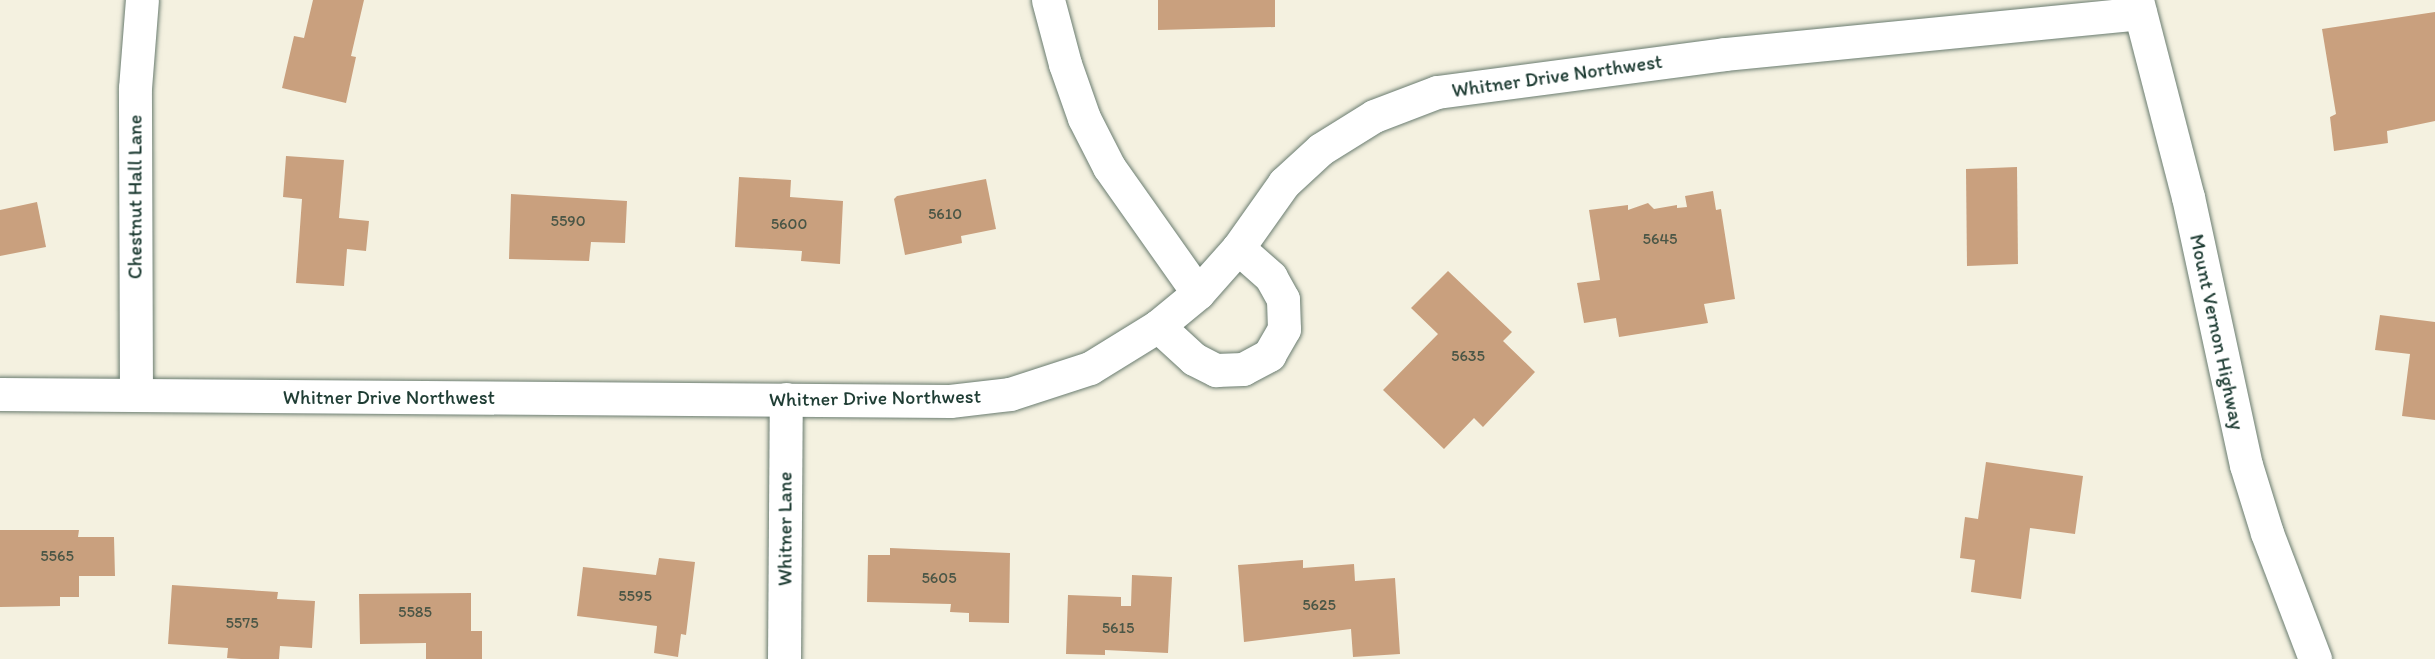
<!DOCTYPE html>
<html>
<head>
<meta charset="utf-8">
<style>
  body { margin:0 }
  #map { position:relative; width:2435px; height:659px; overflow:hidden; background:#f4f1e0; font-family:Itim,sans-serif }
  div>[style] { position:absolute }
  .building>* { inset:0; background:#c9a07e }
  .roads { filter:drop-shadow(0 0 2px #6a7c70) drop-shadow(0 0 2px #6a7c70) }
  .minor>* { height:33px; margin:-16.5px; padding:0 16.5px; transform-origin:16.5px; border-radius:16.5px; background:#fff }
  span { translate:-50% -50%; white-space:nowrap; text-align:center; line-height:1.15; -webkit-text-stroke:4.5px #fff; paint-order:stroke }
  .number-label { font-size:16px; color:#4a5646 }
  .number-label span { -webkit-text-stroke-width:0 }
  .street-label { font-size:20px; color:#1f3d34 }
</style>
</head>
<body>
<div id="map">
  <div class="building">
    <div style="clip-path:polygon(313px 0,364px 0,351px 56px,356px 57px,346px 103px,282px 88px,294px 36px,304px 38px)"></div>
    <div style="clip-path:polygon(1158px 0,1275px 0,1275px 27px,1158px 30px)"></div>
    <div style="clip-path:polygon(2435px 12px,2435px 121px,2387px 131px,2388px 143px,2334px 151px,2330px 117px,2336px 114px,2322px 29px)"></div>
    <div style="clip-path:polygon(286px 156px,344px 160px,339px 218px,369px 221px,366px 251px,347px 249px,344px 286px,296px 283px,302px 199px,283px 197px)"></div>
    <div style="clip-path:polygon(2017px 167px,2018px 264px,1967px 266px,1966px 169px)"></div>
    <div style="clip-path:polygon(739px 177px,791px 180px,790px 197px,843px 201px,840px 264px,801px 261px,802px 251px,735px 247px)"></div>
    <div style="clip-path:polygon(986px 179px,996px 229px,961px 236px,962px 243px,905px 255px,894px 199px,897px 196px)"></div>
    <div style="clip-path:polygon(1713px 191px,1716px 210px,1721px 209px,1735px 299px,1704px 304px,1708px 323px,1619px 337px,1616px 318px,1584px 323px,1577px 283px,1600px 280px,1589px 210px,1628px 205px,1628px 210px,1648px 203px,1654px 209px,1677px 205px,1677px 208px,1687px 207px,1685px 196px)"></div>
    <div style="clip-path:polygon(511px 194px,627px 201px,625px 243px,591px 242px,589px 261px,509px 259px)"></div>
    <div style="clip-path:polygon(37px 202px,46px 247px,0 256px,0 210px)"></div>
    <div style="clip-path:polygon(1448px 271px,1512px 332px,1503px 341px,1535px 372px,1483px 427px,1474px 418px,1444px 449px,1383px 390px,1438px 334px,1411px 308px)"></div>
    <div style="clip-path:polygon(2380px 315px,2435px 322px,2435px 420px,2402px 416px,2410px 354px,2375px 350px)"></div>
    <div style="clip-path:polygon(1986px 462px,2083px 476px,2075px 534px,2030px 528px,2021px 599px,1971px 592px,1975px 560px,1960px 558px,1965px 517px,1978px 519px)"></div>
    <div style="clip-path:polygon(0 530px,79px 530px,78px 537px,114px 537px,115px 576px,79px 576px,79px 597px,60px 597px,60px 606px,0 607px)"></div>
    <div style="clip-path:polygon(890px 548px,1010px 553px,1009px 623px,969px 622px,969px 613px,950px 612px,951px 604px,867px 602px,868px 555px,890px 555px)"></div>
    <div style="clip-path:polygon(659px 558px,695px 562px,686px 635px,681px 634px,678px 657px,654px 653px,657px 626px,577px 616px,583px 567px,656px 575px)"></div>
    <div style="clip-path:polygon(1303px 560px,1303px 568px,1354px 564px,1355px 581px,1395px 578px,1400px 654px,1353px 657px,1351px 629px,1244px 642px,1238px 565px)"></div>
    <div style="clip-path:polygon(1132px 575px,1172px 577px,1168px 653px,1105px 650px,1105px 655px,1066px 654px,1068px 595px,1121px 597px,1121px 606px,1131px 606px)"></div>
    <div style="clip-path:polygon(172px 585px,278px 592px,277px 599px,315px 601px,312px 648px,280px 646px,279px 659px,241px 659px,227px 658px,228px 648px,168px 644px)"></div>
    <div style="clip-path:polygon(471px 593px,471px 631px,482px 631px,482px 659px,426px 659px,426px 643px,360px 644px,359px 594px)"></div>
  </div>
  <div class="roads">
    <div class="minor">
      <div style="left:1048px;top:0;width:66px;rotate:75.1deg"></div>
      <div style="left:1065px;top:64px;width:57px;rotate:70.6deg"></div>
      <div style="left:1084px;top:118px;width:55px;rotate:63deg"></div>
      <div style="left:1109px;top:167px;width:154px;rotate:54.8deg"></div>
      <div style="left:2137px;top:0;width:203px;rotate:75.5deg"></div>
      <div style="left:2188px;top:197px;width:274px;rotate:77.8deg"></div>
      <div style="left:2246px;top:465px;width:71px;rotate:72.8deg"></div>
      <div style="left:2267px;top:533px;width:135px;rotate:69.1deg"></div>
      <div style="left:1158px;top:326px;width:49px;rotate:42.5deg"></div>
      <div style="left:1194px;top:359px;width:25px;rotate:27deg"></div>
      <div style="left:1216px;top:370px;width:27px;rotate:-2deg"></div>
      <div style="left:1243px;top:369px;width:30px;rotate:-28deg"></div>
      <div style="left:1269px;top:355px;width:30px;rotate:-60deg"></div>
      <div style="left:1284px;top:329px;width:30px;rotate:-92deg"></div>
      <div style="left:1283px;top:299px;width:25px;rotate:-119deg"></div>
      <div style="left:1271px;top:277px;width:44px;rotate:-138.7deg"></div>
      <div style="left:0;top:394px;width:950px;rotate:0.42deg"></div>
      <div style="left:950px;top:401px;width:60px;rotate:-6.7deg"></div>
      <div style="left:1010px;top:394px;width:84px;rotate:-18deg"></div>
      <div style="left:1090px;top:368px;width:80px;rotate:-31.7deg"></div>
      <div style="left:1158px;top:326px;width:52px;rotate:-39.5deg"></div>
      <div style="left:1198px;top:293px;width:60px;rotate:-48.4deg"></div>
      <div style="left:1238px;top:248px;width:80px;rotate:-54.7deg"></div>
      <div style="left:1284px;top:183px;width:50px;rotate:-42.6deg"></div>
      <div style="left:1321px;top:149px;width:62px;rotate:-31.9deg"></div>
      <div style="left:1374px;top:116px;width:67px;rotate:-20.9deg"></div>
      <div style="left:1437px;top:92px;width:290px;rotate:-7.5deg"></div>
      <div style="left:1725px;top:54px;width:417px;rotate:-5.6deg"></div>
      <div style="left:136px;top:395px;width:307px;rotate:-90.2deg"></div>
      <div style="left:135px;top:88px;width:88px;rotate:-85.5deg"></div>
      <div style="left:784px;top:659px;width:260px;rotate:-89.6deg"></div>
    </div>
  </div>
  <div class="number-label">
    <span style="left:945px;top:214px">5610</span>
    <span style="left:568px;top:221px">5590</span>
    <span style="left:789px;top:224px">5600</span>
    <span style="left:1660px;top:239px">5645</span>
    <span style="left:1468px;top:356px">5635</span>
    <span style="left:57px;top:556px">5565</span>
    <span style="left:939px;top:578px">5605</span>
    <span style="left:635px;top:596px">5595</span>
    <span style="left:1319px;top:605px">5625</span>
    <span style="left:415px;top:612px">5585</span>
    <span style="left:242px;top:623px">5575</span>
    <span style="left:1118px;top:628px">5615</span>
  </div>
  <div class="street-label">
    <span style="left:1557px;top:76px;rotate:-8deg">Whitner Drive Northwest</span>
    <span style="left:135px;top:197px;rotate:-90deg">Chestnut Hall Lane</span>
    <span style="left:2217px;top:332px;rotate:78deg">Mount Vernon Highway</span>
    <span style="left:389px;top:397px">Whitner Drive Northwest</span>
    <span style="left:875px;top:398px;rotate:-1deg">Whitner Drive Northwest</span>
    <span style="left:785px;top:529px;rotate:-90deg">Whitner Lane</span>
  </div>
</div>
</body>
</html>
